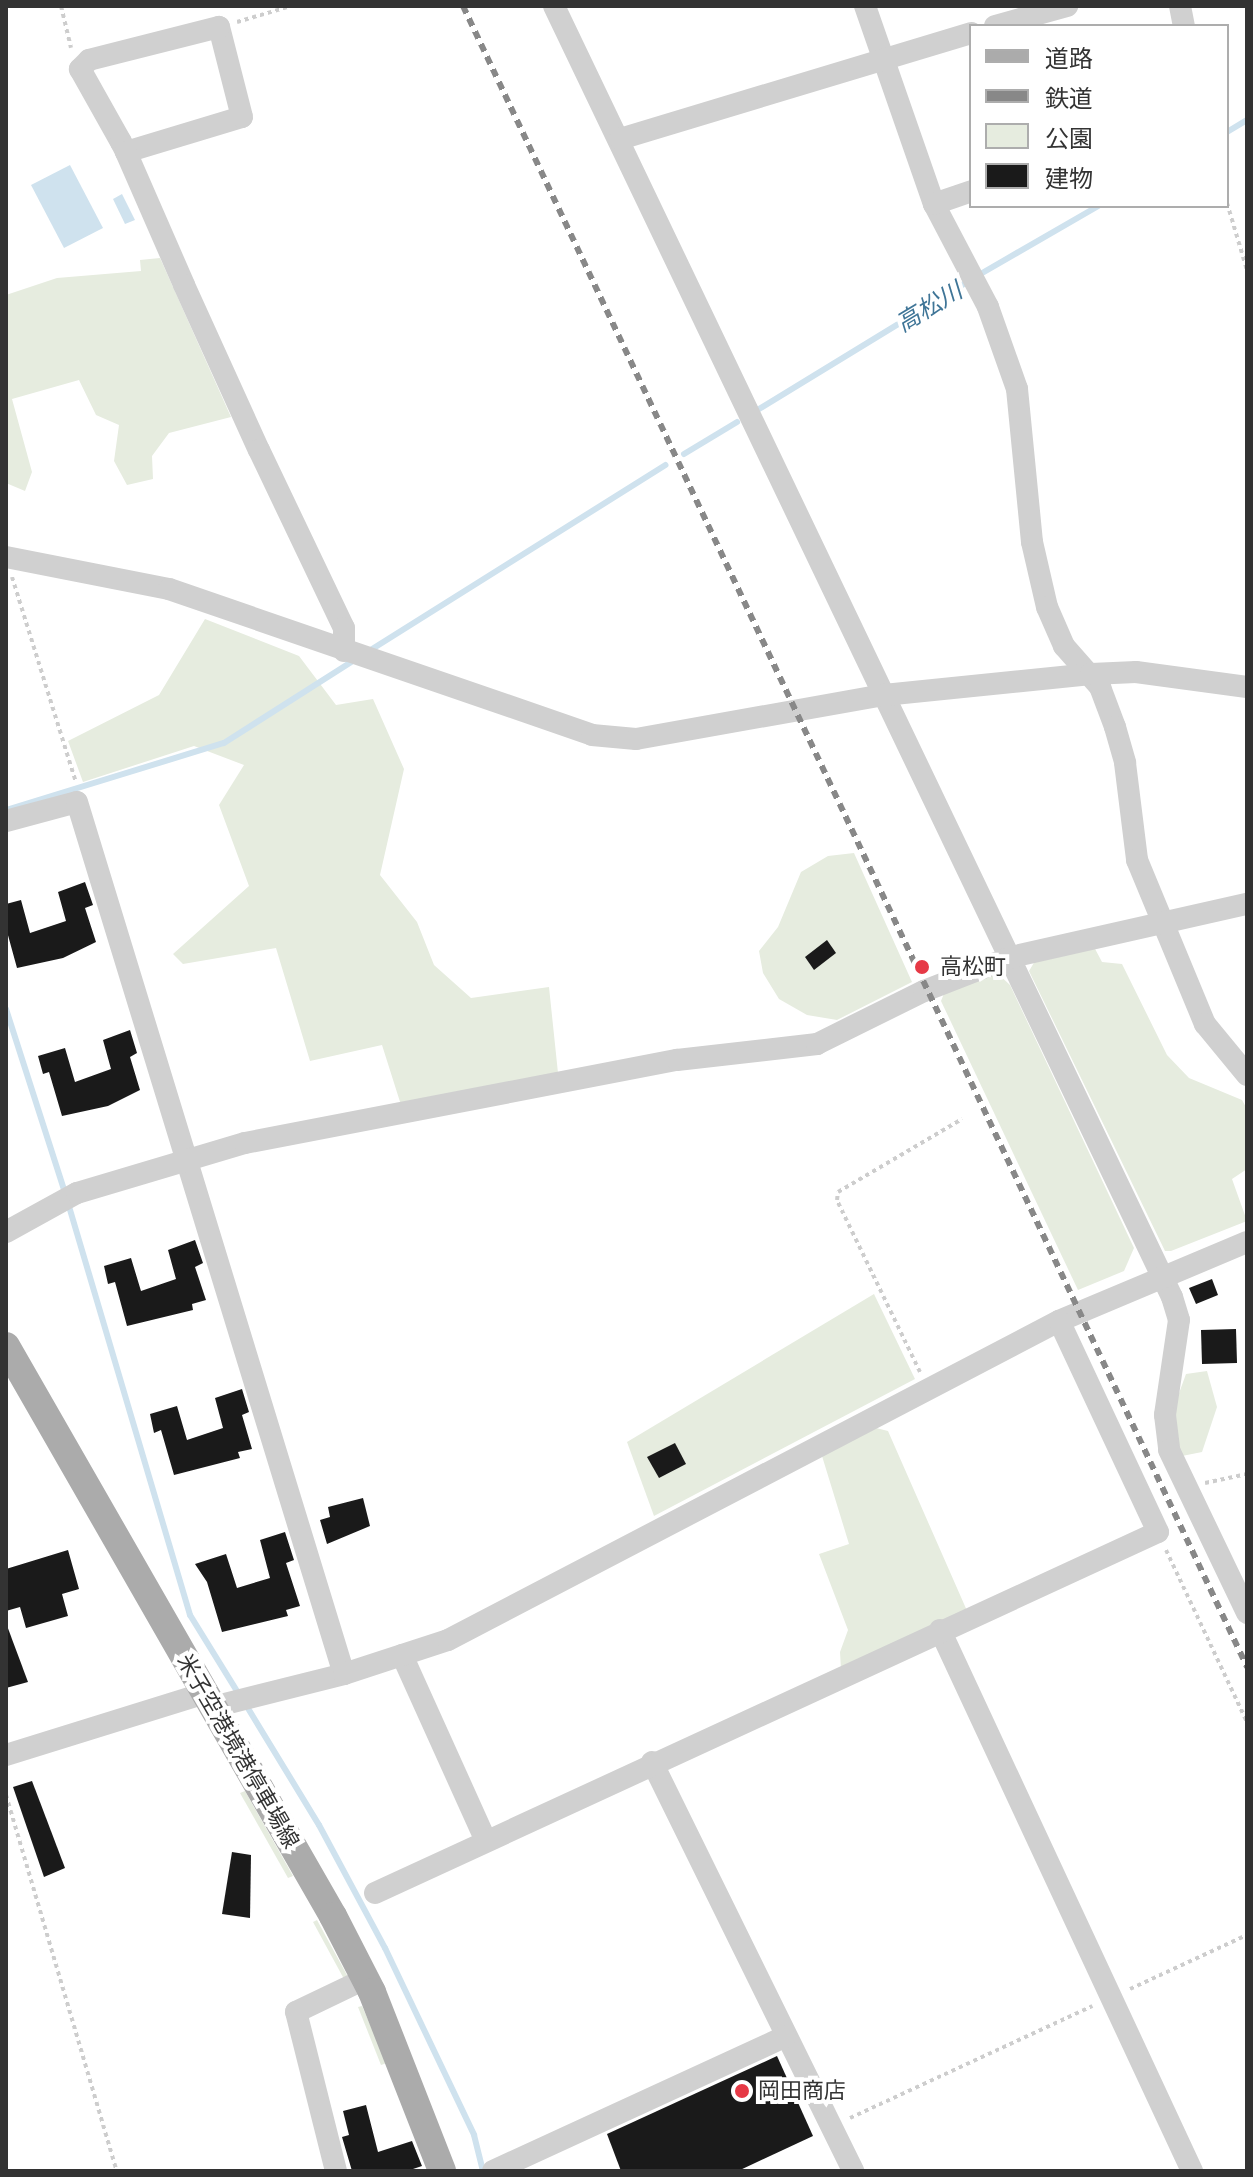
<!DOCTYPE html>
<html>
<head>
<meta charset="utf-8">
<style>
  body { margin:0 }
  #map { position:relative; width:1253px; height:2177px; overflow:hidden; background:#fff; font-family:"PT Sans Narrow","Noto Sans JP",sans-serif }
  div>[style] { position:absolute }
  .green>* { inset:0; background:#e6ecdf }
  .water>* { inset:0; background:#cfe2ee }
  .stream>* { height:6px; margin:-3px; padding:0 3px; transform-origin:3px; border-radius:3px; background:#cfe2ee }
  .building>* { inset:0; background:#1a1a1a }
  .path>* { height:4px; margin-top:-2px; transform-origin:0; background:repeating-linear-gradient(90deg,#cdcdcd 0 4px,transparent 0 8px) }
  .minor>* { height:22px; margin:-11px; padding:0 11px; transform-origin:11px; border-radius:11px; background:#d0d0d0 }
  .major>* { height:28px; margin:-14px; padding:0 14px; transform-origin:14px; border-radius:14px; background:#ababab }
  .rail>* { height:6px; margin-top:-3px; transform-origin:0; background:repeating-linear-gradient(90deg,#888 0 8px,transparent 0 14px) }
  .dots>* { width:22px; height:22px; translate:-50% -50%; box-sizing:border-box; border:4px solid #fff; border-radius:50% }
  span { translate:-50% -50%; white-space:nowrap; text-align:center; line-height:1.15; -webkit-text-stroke:8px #fff; paint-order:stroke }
  .poi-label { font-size:22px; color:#333 }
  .left { translate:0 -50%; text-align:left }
  .street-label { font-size:22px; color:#333 }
  .water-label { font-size:24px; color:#3f7597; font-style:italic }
  .frame { position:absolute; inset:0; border:8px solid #333; pointer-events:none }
  .legend { position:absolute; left:969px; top:24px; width:260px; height:184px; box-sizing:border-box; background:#fff; border:2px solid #adadad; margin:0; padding:10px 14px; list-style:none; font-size:24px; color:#333 }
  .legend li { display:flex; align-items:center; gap:16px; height:40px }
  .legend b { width:40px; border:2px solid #adadad }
</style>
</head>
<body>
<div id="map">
  <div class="green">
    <div style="clip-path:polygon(160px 258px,231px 417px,169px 433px,152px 456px,153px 479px,127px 485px,114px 461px,119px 425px,96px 415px,79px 380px,12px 399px,32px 472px,25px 491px,6px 483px,6px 295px,57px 278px,141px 271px,140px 260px)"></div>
    <div style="clip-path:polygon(205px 619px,299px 656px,336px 705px,373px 699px,404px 769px,380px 875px,417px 922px,434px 965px,471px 998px,549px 987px,558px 1073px,401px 1105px,382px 1045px,310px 1061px,276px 948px,183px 964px,173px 954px,249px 886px,219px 805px,244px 765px,194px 746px,83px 782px,68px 741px,159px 695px)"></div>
    <div style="clip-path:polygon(854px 853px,912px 982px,837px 1020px,807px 1015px,779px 999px,763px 973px,759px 951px,778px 927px,801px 872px,828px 856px)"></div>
    <div style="clip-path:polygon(1093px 945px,1102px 962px,1122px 964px,1167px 1055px,1189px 1078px,1242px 1100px,1247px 1109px,1247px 1169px,1232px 1179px,1247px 1221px,1171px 1251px,1165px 1251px,1029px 971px,1038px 956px)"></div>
    <div style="clip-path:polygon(995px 971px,1010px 985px,1134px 1248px,1124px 1271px,1078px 1290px,941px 1001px,947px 986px)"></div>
    <div style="clip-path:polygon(874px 1294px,915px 1379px,654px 1516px,627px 1442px)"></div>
    <div style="clip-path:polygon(1207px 1371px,1217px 1407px,1202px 1452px,1182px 1456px,1170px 1418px,1186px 1374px)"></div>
    <div style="clip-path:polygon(876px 1428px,888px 1431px,968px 1613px,841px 1670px,840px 1652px,848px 1630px,819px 1554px,849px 1544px,822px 1456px)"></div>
    <div style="clip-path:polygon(245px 1791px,293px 1876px,288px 1878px,240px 1793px)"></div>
    <div style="clip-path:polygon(317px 1920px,348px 1977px,344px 1979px,313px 1922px)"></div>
    <div style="clip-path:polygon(362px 2006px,387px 2063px,381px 2065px,358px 2007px)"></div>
  </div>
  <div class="water">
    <div style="clip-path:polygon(70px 165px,103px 228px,64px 248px,31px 185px)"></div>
    <div style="clip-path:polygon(122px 194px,135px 220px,125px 224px,113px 199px)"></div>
  </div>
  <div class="stream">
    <div style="left:1227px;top:132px;width:23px;rotate:-31deg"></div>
    <div style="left:977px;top:276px;width:140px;rotate:-30deg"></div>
    <div style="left:759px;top:409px;width:244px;rotate:-31.4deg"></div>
    <div style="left:684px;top:454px;width:62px;rotate:-31.1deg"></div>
    <div style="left:369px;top:651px;width:350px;rotate:-32.1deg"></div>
    <div style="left:6px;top:810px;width:228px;rotate:-17.1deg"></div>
    <div style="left:224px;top:743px;width:156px;rotate:-32.5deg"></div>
    <div style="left:6px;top:1009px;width:193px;rotate:72.2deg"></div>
    <div style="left:68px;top:1203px;width:430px;rotate:73.5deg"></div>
    <div style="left:190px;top:1615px;width:95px;rotate:58.3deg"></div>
    <div style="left:246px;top:1705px;width:140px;rotate:58.7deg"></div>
    <div style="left:319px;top:1825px;width:140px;rotate:61.8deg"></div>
    <div style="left:385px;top:1948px;width:207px;rotate:64.5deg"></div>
    <div style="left:474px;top:2135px;width:37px;rotate:76deg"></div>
  </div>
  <div class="building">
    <div style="clip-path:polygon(85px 882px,93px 905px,85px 908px,96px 942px,63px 958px,17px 968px,6px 928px,6px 904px,21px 900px,30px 933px,66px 921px,58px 892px)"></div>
    <div style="clip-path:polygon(827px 940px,836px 953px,814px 970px,805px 957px)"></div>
    <div style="clip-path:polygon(130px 1030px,137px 1053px,130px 1057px,140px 1090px,108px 1106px,62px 1116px,49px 1072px,43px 1074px,38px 1056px,65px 1048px,75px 1082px,111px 1069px,103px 1040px)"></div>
    <div style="clip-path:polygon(195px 1240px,203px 1263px,195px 1267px,206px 1300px,192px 1304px,193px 1310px,127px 1326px,115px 1282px,108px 1284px,104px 1266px,131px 1258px,141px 1291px,176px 1279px,168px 1250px)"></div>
    <div style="clip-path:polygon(1212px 1279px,1218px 1295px,1196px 1304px,1189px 1288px)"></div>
    <div style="clip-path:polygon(1236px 1329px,1237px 1363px,1202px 1364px,1201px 1330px)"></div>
    <div style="clip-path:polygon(242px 1389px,249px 1412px,242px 1415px,252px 1449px,238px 1452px,240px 1458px,174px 1475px,161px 1430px,154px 1433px,150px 1414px,177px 1406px,187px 1440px,223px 1428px,215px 1398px)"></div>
    <div style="clip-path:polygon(675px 1443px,686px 1464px,659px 1478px,647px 1457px)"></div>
    <div style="clip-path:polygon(363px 1498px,370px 1526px,327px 1544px,320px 1520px,330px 1517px,328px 1507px)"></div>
    <div style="clip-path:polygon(285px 1532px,294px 1560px,286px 1563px,300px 1606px,286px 1610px,288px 1616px,222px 1632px,207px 1582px,195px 1564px,226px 1554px,237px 1588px,270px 1578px,260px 1540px)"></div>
    <div style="clip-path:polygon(68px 1550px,79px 1589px,62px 1594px,68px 1616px,26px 1628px,20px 1607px,6px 1611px,6px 1569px)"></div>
    <div style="clip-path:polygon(6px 1623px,28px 1682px,6px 1688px)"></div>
    <div style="clip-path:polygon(32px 1781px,65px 1868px,44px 1877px,13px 1787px)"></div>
    <div style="clip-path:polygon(232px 1852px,251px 1855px,250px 1918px,222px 1914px)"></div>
    <div style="clip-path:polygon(777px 2056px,813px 2136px,738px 2171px,621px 2171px,607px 2134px)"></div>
    <div style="clip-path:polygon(366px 2105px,378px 2152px,412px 2141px,422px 2166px,407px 2171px,352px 2171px,342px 2137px,349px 2135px,343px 2111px)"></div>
  </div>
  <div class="path">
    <div style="left:61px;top:6px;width:43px;rotate:76.6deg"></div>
    <div style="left:237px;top:22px;width:56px;rotate:-16.5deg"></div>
    <div style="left:1227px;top:203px;width:70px;rotate:73.4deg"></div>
    <div style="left:12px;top:577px;width:215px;rotate:72.7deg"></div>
    <div style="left:920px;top:1372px;width:191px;rotate:-115.8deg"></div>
    <div style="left:837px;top:1200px;width:8px;rotate:-83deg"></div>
    <div style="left:838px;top:1192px;width:144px;rotate:-30.5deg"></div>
    <div style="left:1205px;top:1483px;width:43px;rotate:-12.1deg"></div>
    <div style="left:1166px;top:1550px;width:190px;rotate:64.8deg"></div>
    <div style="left:6px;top:1795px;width:392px;rotate:73.6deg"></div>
    <div style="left:1130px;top:1989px;width:129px;rotate:-24.8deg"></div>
    <div style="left:850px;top:2118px;width:267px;rotate:-24.8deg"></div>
  </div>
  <div class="minor">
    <div style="left:554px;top:6px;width:1431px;rotate:64.42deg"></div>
    <div style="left:1172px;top:1297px;width:24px;rotate:73deg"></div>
    <div style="left:1179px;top:1320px;width:96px;rotate:98.4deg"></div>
    <div style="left:1165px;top:1415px;width:35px;rotate:83deg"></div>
    <div style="left:1169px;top:1450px;width:181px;rotate:64.4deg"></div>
    <div style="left:865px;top:6px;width:210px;rotate:70.8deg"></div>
    <div style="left:934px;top:204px;width:116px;rotate:62.3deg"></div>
    <div style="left:988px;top:307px;width:87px;rotate:70.5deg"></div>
    <div style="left:1017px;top:389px;width:154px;rotate:84.4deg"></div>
    <div style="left:1032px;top:542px;width:67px;rotate:77deg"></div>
    <div style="left:1047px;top:607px;width:43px;rotate:66.4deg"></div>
    <div style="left:1064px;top:646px;width:55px;rotate:48.7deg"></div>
    <div style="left:1100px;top:687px;width:43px;rotate:69.4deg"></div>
    <div style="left:1115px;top:727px;width:37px;rotate:74deg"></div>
    <div style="left:1125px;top:763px;width:98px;rotate:82.9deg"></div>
    <div style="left:1137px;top:860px;width:178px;rotate:67.5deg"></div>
    <div style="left:1205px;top:1024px;width:66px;rotate:50.5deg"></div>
    <div style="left:1180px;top:6px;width:20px;rotate:79deg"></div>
    <div style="left:995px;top:26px;width:75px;rotate:-15.5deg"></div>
    <div style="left:620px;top:139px;width:367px;rotate:-16.8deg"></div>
    <div style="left:126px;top:152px;width:121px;rotate:-16.8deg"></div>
    <div style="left:242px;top:117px;width:93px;rotate:-104.3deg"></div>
    <div style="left:219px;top:27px;width:134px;rotate:165.8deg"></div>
    <div style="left:89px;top:60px;width:13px;rotate:135deg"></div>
    <div style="left:80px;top:69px;width:84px;rotate:60.7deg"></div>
    <div style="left:121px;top:142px;width:11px;rotate:63deg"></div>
    <div style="left:126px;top:152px;width:145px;rotate:66.4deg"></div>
    <div style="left:184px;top:285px;width:181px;rotate:65.6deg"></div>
    <div style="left:259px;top:450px;width:197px;rotate:64.5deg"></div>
    <div style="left:344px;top:628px;width:23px;rotate:90deg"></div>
    <div style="left:934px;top:204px;width:39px;rotate:-19deg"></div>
    <div style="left:6px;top:557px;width:166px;rotate:11.1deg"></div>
    <div style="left:169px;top:589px;width:447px;rotate:19deg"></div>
    <div style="left:592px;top:735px;width:44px;rotate:5.2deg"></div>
    <div style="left:636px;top:739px;width:252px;rotate:-10.1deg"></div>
    <div style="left:884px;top:695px;width:208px;rotate:-5.8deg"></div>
    <div style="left:1091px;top:674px;width:45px;rotate:-2.5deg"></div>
    <div style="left:1136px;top:672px;width:112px;rotate:7.7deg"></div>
    <div style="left:6px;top:821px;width:73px;rotate:-15deg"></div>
    <div style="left:77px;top:802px;width:912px;rotate:72.98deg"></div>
    <div style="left:6px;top:1232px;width:81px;rotate:-28.8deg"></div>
    <div style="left:77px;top:1193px;width:175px;rotate:-16.6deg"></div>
    <div style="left:245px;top:1143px;width:440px;rotate:-10.9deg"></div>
    <div style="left:677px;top:1060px;width:141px;rotate:-6.5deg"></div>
    <div style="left:817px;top:1044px;width:119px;rotate:-26.4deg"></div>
    <div style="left:924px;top:991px;width:93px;rotate:-21.3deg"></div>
    <div style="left:1011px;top:957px;width:242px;rotate:-12.7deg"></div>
    <div style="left:940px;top:1630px;width:597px;rotate:65.02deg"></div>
    <div style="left:402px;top:1655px;width:204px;rotate:65.7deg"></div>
    <div style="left:213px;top:1707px;width:135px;rotate:-14.1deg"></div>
    <div style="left:344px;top:1674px;width:109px;rotate:-18.1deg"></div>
    <div style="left:448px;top:1640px;width:689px;rotate:-27.57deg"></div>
    <div style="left:1059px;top:1321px;width:204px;rotate:-22.8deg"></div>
    <div style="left:6px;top:1755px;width:208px;rotate:-17.3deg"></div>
    <div style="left:652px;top:1762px;width:456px;rotate:63.8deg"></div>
    <div style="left:375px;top:1893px;width:862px;rotate:-24.75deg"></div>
    <div style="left:1158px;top:1532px;width:233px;rotate:-115.1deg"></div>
    <div style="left:336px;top:2171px;width:164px;rotate:-104.1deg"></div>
    <div style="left:296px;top:2012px;width:76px;rotate:-25.6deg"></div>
    <div style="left:493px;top:2171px;width:321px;rotate:-24.7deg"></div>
  </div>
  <div class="major">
    <div style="left:6px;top:1346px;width:657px;rotate:60.16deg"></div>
    <div style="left:333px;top:1916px;width:85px;rotate:62.8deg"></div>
    <div style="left:372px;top:1992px;width:192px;rotate:68.6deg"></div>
  </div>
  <div class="rail">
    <div style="left:463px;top:6px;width:1837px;rotate:64.73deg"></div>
  </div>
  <div class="dots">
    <div style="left:922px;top:967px;background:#e63946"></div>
    <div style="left:742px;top:2091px;background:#e63946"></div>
  </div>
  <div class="poi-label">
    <span class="left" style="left:940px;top:967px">高松町</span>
    <span class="left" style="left:758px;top:2091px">岡田商店</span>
  </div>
  <div class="street-label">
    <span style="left:238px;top:1751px;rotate:60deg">米子空港境港停車場線</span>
  </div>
  <div class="water-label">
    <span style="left:929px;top:307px;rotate:-31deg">高松川</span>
  </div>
  <div class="frame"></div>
  <ul class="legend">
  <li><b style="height:10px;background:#ababab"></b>道路</li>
  <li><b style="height:10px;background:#888"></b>鉄道</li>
  <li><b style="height:22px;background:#e6ecdf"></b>公園</li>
  <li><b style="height:22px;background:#1a1a1a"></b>建物</li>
  </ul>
</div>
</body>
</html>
